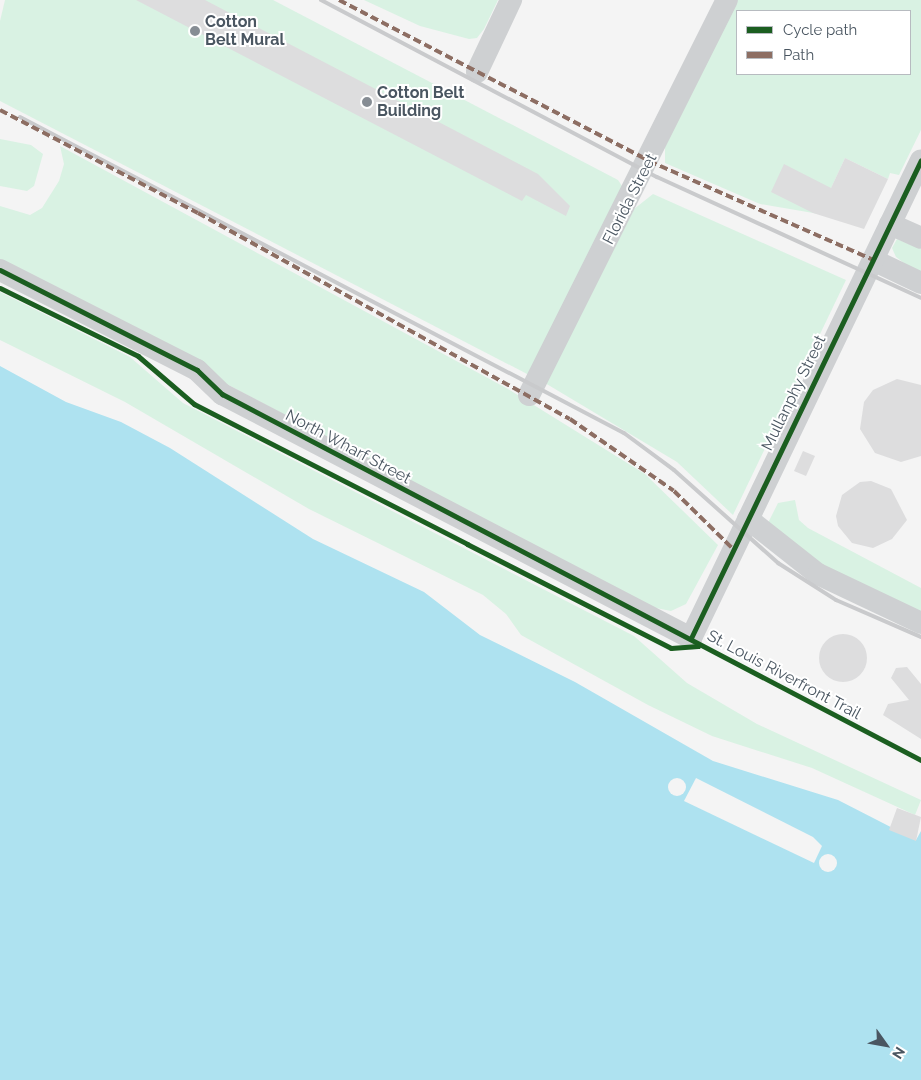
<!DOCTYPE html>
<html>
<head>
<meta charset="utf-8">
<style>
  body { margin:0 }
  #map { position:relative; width:921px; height:1080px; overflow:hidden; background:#f4f4f4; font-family:Raleway,sans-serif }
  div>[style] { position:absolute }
  .green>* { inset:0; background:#d9f2e3 }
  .water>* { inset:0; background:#aee2f0 }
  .pier>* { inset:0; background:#f4f4f4 }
  .round { border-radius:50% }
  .building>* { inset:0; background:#ddddde }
  .minor>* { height:22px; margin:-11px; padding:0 11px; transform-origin:11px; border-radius:11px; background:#ced0d2 }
  .rail>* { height:4px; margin:-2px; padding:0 2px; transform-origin:2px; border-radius:2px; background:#c9cacc }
  .quiet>* { height:4px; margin-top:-2px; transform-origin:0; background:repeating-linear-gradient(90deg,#8d6e63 0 8px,transparent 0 12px) }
  .cycleway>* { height:5px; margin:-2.5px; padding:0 2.5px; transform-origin:2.5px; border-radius:2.5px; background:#1b5e20 }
  .dots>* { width:14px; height:14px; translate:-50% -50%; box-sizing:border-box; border:2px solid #fff; border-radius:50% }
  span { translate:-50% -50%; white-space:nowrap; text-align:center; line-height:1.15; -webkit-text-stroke:4px #fff; paint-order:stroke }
  .poi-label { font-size:16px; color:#4a5661; font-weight:700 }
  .left { translate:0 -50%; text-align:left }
  .street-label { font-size:16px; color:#4a5661 }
  .legend { position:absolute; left:736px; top:10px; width:175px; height:65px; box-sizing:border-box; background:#fff; border:1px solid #b7bbc0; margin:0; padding:6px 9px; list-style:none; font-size:15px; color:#4a5661 }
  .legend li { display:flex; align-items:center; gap:10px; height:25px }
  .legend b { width:25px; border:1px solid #b7bbc0 }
  .north { position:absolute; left:861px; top:1020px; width:50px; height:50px; -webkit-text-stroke:4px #fff; paint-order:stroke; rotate:122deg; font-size:14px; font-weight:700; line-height:20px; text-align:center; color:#4a5661 }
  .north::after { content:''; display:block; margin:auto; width:18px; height:22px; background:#4a5661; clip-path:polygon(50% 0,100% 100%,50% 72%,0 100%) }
</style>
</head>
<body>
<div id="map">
  <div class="green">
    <div style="clip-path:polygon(5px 0,273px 0,618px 180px,624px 189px,529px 375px,0 101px,0 21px)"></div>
    <div style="clip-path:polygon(364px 0,498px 0,484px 29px,477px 38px,469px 39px,420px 26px)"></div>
    <div style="clip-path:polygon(evenodd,736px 0,921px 0,921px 130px,899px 175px,890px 173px,888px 179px,845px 158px,819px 214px,760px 204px,665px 163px,665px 147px,736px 0,737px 11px,910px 11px,910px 74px,737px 74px,737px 11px)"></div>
    <div style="clip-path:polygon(0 139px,31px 145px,43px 154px,34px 186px,27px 191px,0 186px)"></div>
    <div style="clip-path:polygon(60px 146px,508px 389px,645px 474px,718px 545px,686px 604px,671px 611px,636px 604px,0 262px,0 206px,30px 215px,42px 208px,59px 181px,64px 164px)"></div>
    <div style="clip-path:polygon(653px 194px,846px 280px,733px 515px,677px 462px,545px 383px,634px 209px)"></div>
    <div style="clip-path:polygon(897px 239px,921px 249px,921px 276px,896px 257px,892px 248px)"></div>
    <div style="clip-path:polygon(0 292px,130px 357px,183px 403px,634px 636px,687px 683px,757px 724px,921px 800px,915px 815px,812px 768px,712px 736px,648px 705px,521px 635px,506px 614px,483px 595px,309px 509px,125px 402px,0 340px)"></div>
    <div style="clip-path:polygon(795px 500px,799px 520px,808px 528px,921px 588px,921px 614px,810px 562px,768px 523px,778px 503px)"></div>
  </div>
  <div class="water">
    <div style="clip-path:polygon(0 366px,66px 402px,121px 422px,170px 448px,313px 539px,424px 592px,480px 635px,575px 682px,713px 761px,838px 800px,916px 840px,921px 831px,921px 1080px,0 1080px)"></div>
  </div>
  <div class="pier">
    <div style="clip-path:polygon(696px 778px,813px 837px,822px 846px,814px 863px,684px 801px)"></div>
    <div class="round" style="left:668px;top:778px;width:18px;height:18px"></div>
    <div class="round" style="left:819px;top:854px;width:18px;height:18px"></div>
  </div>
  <div class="building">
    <div style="clip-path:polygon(136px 0,205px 0,538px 174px,570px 206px,566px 216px,526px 195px,522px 201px)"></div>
    <div style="clip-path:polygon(845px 158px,888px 179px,864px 229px,813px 213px,771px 192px,784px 164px,831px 188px)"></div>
    <div style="clip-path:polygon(897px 379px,921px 385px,921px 456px,901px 462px,875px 453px,860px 429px,864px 402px,873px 390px)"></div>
    <div style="clip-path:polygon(803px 451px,815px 456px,806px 476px,794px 471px)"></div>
    <div style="clip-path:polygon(871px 481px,891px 489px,907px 520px,892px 539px,873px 548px,852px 543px,838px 526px,836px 516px,842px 495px,860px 482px)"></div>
    <div class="round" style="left:819px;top:634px;width:48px;height:48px"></div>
    <div style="clip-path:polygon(907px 667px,921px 684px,921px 739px,883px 715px,888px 704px,909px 700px,891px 678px,896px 668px)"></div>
    <div style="clip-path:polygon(897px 808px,921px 817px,916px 841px,889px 830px)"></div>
  </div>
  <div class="minor">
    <div style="left:477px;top:72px;width:80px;rotate:-64.7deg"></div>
    <div style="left:890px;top:224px;width:34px;rotate:24deg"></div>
    <div style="left:873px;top:260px;width:53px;rotate:25.6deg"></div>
    <div style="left:0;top:270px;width:221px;rotate:26.9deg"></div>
    <div style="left:197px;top:370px;width:35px;rotate:44deg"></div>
    <div style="left:222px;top:394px;width:529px;rotate:27.49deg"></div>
    <div style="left:691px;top:638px;width:530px;rotate:-64.3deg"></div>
    <div style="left:529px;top:395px;width:442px;rotate:-63.4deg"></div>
    <div style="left:748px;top:519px;width:89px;rotate:38.2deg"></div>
    <div style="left:818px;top:574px;width:114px;rotate:25.4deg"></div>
  </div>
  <div class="rail">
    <div style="left:321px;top:0;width:380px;rotate:27.8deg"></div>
    <div style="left:657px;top:177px;width:290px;rotate:24.6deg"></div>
    <div style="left:20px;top:117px;width:682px;rotate:27.62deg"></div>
    <div style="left:624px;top:433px;width:62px;rotate:36.5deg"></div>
    <div style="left:674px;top:470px;width:140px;rotate:41.8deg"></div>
    <div style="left:778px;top:563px;width:69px;rotate:32.5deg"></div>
    <div style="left:836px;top:600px;width:93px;rotate:23.5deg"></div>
  </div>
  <div class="quiet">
    <div style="left:339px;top:0;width:349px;rotate:27.4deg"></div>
    <div style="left:649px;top:161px;width:245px;rotate:23.8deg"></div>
    <div style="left:0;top:110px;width:223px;rotate:27.5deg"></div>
    <div style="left:198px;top:213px;width:425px;rotate:29deg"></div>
    <div style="left:570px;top:419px;width:126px;rotate:34.7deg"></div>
    <div style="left:674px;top:491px;width:83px;rotate:44.5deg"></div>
  </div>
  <div class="cycleway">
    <div style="left:0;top:270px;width:221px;rotate:26.9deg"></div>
    <div style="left:197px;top:370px;width:35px;rotate:44deg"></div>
    <div style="left:222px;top:394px;width:789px;rotate:27.64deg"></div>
    <div style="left:0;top:288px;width:154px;rotate:26.2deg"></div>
    <div style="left:138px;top:356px;width:74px;rotate:40.6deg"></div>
    <div style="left:194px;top:404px;width:307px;rotate:27.1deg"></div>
    <div style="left:467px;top:544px;width:229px;rotate:27deg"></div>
    <div style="left:671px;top:648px;width:27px;rotate:-4deg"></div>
    <div style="left:691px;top:638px;width:530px;rotate:-64.3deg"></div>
  </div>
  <div class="dots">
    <div style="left:195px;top:31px;background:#868d94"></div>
    <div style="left:367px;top:102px;background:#868d94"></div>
  </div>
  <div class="poi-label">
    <span class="left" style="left:205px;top:31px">Cotton<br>Belt Mural</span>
    <span class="left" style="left:377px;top:102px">Cotton Belt<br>Building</span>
  </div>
  <div class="street-label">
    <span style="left:630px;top:199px;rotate:-63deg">Florida Street</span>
    <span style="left:794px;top:393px;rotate:-64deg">Mullanphy Street</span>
    <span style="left:348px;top:447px;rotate:28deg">North Wharf Street</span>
    <span style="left:784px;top:675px;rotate:28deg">St. Louis Riverfront Trail</span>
  </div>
  <ul class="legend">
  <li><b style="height:6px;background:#1b5e20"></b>Cycle path</li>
  <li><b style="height:6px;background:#8d6e63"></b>Path</li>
  </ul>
  <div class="north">N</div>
</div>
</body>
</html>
